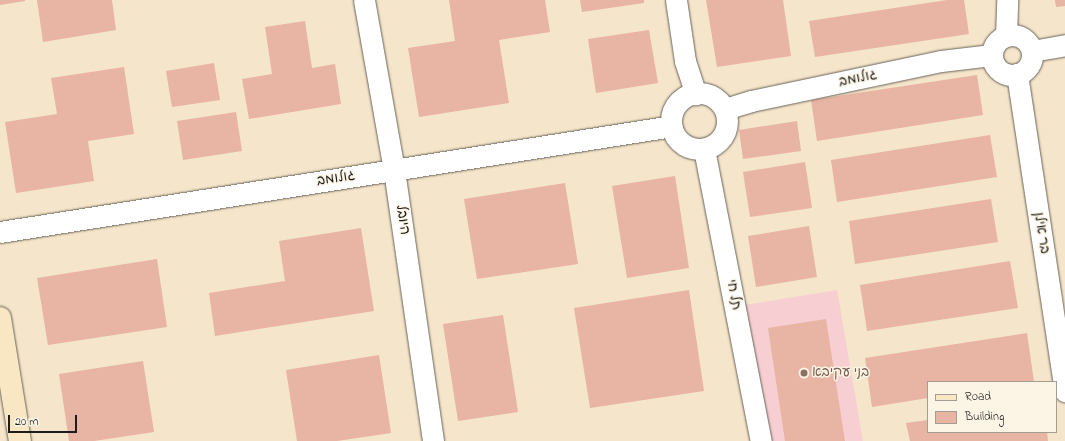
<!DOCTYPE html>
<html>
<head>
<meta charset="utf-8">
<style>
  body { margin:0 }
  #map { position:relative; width:1065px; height:441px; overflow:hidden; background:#f5e5ca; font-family:"Indie Flower","Playpen Sans Hebrew",sans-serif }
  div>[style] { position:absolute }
  .built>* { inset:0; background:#f7cfd2 }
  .building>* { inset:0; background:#e8b4a3 }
  .roads { filter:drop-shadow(0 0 1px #686259) drop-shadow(0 0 1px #686259) }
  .street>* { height:21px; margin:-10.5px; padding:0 10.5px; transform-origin:10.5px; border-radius:10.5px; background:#fff }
  .street>.ring { margin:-10.5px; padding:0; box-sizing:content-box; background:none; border:21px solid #fff; border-radius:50% }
  .secondary>* { height:22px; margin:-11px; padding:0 11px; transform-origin:11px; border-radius:11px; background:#f9e7c3 }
  .dots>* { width:11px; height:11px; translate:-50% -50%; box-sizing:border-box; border:2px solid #fcf5e5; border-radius:50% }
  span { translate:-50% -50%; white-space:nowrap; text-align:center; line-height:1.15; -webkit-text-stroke:3px #fcf5e5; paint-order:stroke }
  .street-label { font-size:14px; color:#1c1c1c }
  .education-label { font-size:14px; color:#785e54 }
  .left { translate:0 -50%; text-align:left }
  .legend { position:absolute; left:927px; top:381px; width:130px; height:52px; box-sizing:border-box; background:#fcf5e5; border:1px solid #a29e95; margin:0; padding:5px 7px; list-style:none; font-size:12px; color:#1c1c1c }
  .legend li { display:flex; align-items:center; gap:8px; height:20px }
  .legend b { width:20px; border:1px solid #a29e95 }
  .scale { position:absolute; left:8px; top:415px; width:69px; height:18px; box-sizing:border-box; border:2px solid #1c1c1c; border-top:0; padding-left:5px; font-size:12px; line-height:14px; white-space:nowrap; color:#1c1c1c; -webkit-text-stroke:3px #fcf5e5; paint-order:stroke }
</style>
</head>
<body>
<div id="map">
  <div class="built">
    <div style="clip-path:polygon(837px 290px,863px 441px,769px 441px,745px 305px)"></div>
  </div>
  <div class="building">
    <div style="clip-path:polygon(0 0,25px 0,25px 1px,0 5px)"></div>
    <div style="clip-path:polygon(37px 0,112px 0,116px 30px,43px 42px)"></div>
    <div style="clip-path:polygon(449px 0,545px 0,550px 32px,499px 40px,509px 103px,419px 117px,408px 48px,455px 41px)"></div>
    <div style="clip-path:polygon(580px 0,644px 0,644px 3px,582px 12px)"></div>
    <div style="clip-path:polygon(706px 0,783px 0,791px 56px,717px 67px)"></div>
    <div style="clip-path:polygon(947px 0,964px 0,969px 34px,815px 57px,809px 21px)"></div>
    <div style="clip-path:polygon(1055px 0,1065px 0,1065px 6px,1056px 7px)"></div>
    <div style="clip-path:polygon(305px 21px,312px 68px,335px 64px,341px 104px,249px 119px,242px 79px,272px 74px,265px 27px)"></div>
    <div style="clip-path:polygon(649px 30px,658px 83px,596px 93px,588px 39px)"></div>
    <div style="clip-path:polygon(214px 63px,220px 100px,172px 107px,166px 71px)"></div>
    <div style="clip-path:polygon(124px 67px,134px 134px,88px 141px,94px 181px,16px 193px,5px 122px,57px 114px,51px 78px)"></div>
    <div style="clip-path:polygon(977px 75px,983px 115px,817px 141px,811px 100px)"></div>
    <div style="clip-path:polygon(236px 112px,242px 151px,183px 160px,177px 121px)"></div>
    <div style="clip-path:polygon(797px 121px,801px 151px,743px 159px,739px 130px)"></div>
    <div style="clip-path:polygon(990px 135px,997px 177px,837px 202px,831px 160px)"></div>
    <div style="clip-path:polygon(805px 162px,812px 208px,750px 217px,743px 172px)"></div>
    <div style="clip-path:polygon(675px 176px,689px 268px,627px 278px,612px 186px)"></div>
    <div style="clip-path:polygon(565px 183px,578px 264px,477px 279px,464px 199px)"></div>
    <div style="clip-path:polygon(991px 199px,998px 242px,855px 264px,849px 221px)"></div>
    <div style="clip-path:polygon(809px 226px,817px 277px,756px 287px,748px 236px)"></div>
    <div style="clip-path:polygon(361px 228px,374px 311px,215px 336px,209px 293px,285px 281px,279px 241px)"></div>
    <div style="clip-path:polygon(157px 259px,167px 327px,48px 345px,37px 278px)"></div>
    <div style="clip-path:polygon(1010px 261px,1018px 308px,867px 331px,860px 285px)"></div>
    <div style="clip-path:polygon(689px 290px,704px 391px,590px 408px,574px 308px)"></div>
    <div style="clip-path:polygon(503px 315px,518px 412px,458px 421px,443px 324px)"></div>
    <div style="clip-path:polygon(826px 319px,845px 441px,785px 441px,768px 328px)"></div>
    <div style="clip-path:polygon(1027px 333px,1034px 382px,928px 382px,928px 398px,872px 407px,865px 358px)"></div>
    <div style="clip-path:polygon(379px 355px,391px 433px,337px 441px,297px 441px,286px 370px)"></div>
    <div style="clip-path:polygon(143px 361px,154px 432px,94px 441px,69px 441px,59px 374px)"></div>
    <div style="clip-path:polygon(928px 420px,928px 432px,1047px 432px,1048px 441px,910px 441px,906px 423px)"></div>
  </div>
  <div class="roads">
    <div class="street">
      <div style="left:364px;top:0;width:173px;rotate:80deg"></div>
      <div style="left:394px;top:170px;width:274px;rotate:81.8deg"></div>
      <div style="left:676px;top:0;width:62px;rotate:81.6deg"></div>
      <div style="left:685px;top:61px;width:35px;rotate:72deg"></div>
      <div class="ring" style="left:992px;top:35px;width:19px;height:19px"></div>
      <div style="left:1006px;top:36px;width:36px;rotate:-88deg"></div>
      <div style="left:1032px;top:51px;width:34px;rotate:-10deg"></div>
      <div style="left:1017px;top:74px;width:321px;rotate:81.4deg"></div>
      <div class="ring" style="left:671px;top:93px;width:35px;height:35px"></div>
      <div style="left:725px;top:109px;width:27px;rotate:-17deg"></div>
      <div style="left:751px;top:101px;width:194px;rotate:-11.9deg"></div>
      <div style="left:941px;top:61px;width:51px;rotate:-6.7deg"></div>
      <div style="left:704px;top:149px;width:298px;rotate:79deg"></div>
      <div style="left:0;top:232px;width:680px;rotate:-8.96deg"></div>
    </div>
    <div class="secondary">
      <div style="left:0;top:318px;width:125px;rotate:80.8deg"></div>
    </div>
  </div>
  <div class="dots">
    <div style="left:804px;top:373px;background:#8d6e63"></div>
  </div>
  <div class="street-label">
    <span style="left:858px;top:79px;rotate:-12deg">גולומב</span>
    <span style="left:336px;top:179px;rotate:-9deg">גולומב</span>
    <span style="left:402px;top:220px;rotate:82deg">היובל</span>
    <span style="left:1041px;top:233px;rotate:81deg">בר אילן</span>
    <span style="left:733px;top:295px;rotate:79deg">תל חי</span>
  </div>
  <div class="education-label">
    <span class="left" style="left:812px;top:373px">בני עקיבא</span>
  </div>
  <ul class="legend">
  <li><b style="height:5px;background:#f9e7c3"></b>Road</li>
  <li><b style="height:11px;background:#e8b4a3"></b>Building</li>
  </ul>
  <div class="scale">20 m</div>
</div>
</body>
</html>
